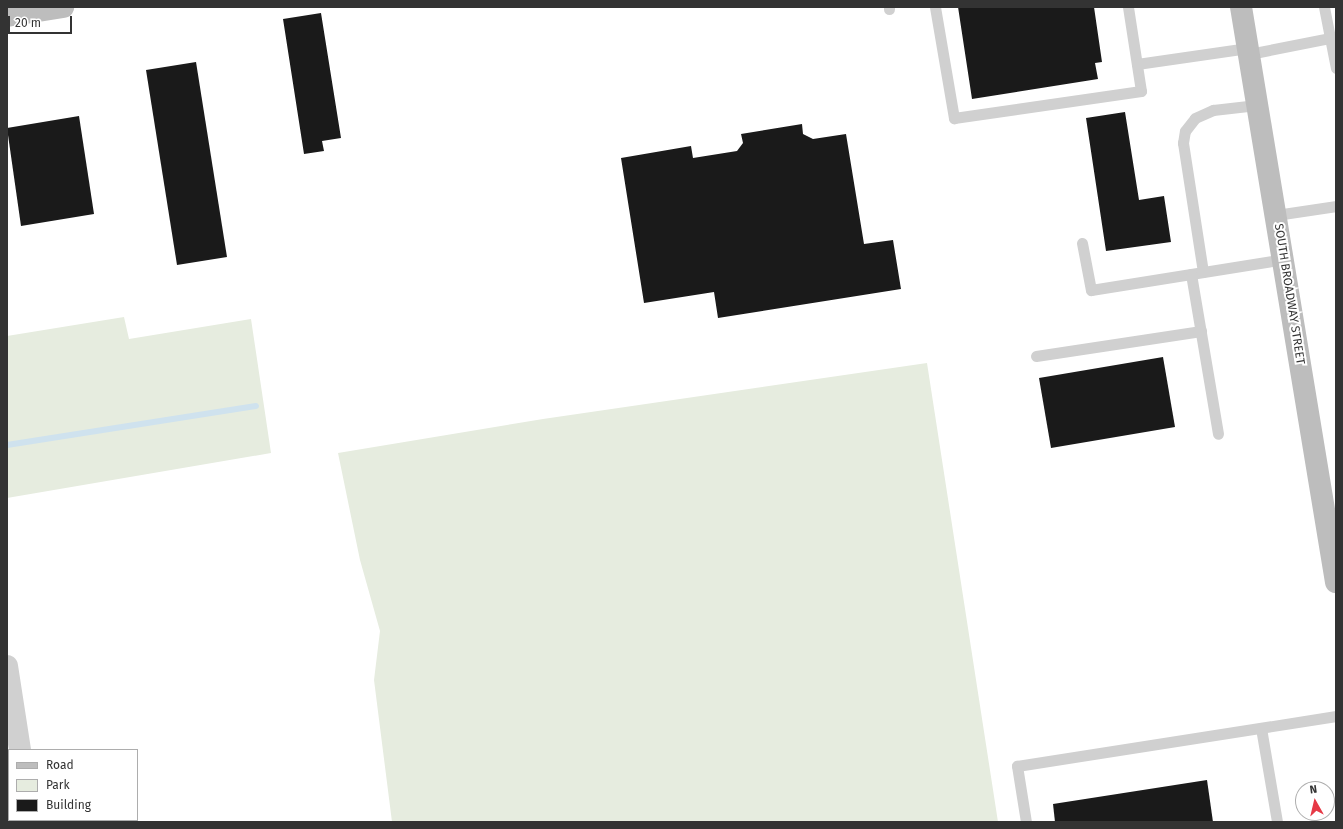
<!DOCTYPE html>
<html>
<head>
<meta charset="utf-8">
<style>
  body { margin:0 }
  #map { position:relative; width:1343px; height:829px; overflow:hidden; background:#fff; font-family:"Fira Sans",sans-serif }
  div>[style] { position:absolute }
  .green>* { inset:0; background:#e6ecdf }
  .stream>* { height:6px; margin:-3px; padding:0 3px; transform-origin:3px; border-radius:3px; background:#cfe2ee }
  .building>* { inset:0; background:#1a1a1a }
  .lane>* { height:11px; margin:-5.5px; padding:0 5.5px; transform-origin:5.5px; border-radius:5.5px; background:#d0d0d0 }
  .street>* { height:22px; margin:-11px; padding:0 11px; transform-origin:11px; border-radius:11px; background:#d0d0d0 }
  .secondary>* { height:22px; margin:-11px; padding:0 11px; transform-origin:11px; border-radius:11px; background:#bdbdbd }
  span { translate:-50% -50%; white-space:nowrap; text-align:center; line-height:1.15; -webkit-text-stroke:4px #fff; paint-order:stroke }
  .street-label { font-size:12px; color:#333 }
  .frame { position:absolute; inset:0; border:8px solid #333; pointer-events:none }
  .legend { position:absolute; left:8px; top:749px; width:130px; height:72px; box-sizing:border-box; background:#fff; border:1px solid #adadad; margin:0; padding:5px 7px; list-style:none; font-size:12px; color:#333 }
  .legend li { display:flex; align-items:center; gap:8px; height:20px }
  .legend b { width:20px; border:1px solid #adadad }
  .north { position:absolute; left:1295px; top:781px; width:40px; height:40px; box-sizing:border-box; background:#fff; border:1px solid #adadad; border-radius:50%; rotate:352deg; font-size:11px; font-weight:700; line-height:16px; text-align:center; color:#333 }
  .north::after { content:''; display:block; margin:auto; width:14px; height:18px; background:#e63946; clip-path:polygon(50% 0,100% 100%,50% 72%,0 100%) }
  .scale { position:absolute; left:8px; top:16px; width:64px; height:18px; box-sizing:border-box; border:2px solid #333; border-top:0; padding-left:5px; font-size:12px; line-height:14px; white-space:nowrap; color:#333; -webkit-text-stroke:3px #fff; paint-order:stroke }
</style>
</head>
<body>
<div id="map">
  <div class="green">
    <div style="clip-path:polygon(124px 317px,129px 339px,251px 319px,271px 453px,7px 498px,7px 336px)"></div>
    <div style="clip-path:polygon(927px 363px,998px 822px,392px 822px,374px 680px,380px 631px,360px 560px,338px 453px,543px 419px)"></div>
  </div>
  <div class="stream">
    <div style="left:7px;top:445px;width:252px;rotate:-8.9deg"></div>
  </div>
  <div class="building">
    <div style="clip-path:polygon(958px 7px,1094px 7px,1102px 62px,1095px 63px,1098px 79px,972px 99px)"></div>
    <div style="clip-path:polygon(321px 13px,341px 138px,322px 141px,324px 151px,304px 154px,283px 19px)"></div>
    <div style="clip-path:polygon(196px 62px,227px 257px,177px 265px,146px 70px)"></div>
    <div style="clip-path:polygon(1125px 112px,1139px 200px,1164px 196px,1171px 242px,1106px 251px,1086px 118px)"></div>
    <div style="clip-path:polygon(79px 116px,94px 214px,21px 226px,7px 128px)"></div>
    <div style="clip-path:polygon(802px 124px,803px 134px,813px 139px,846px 134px,864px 244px,893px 240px,901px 289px,718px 318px,714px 292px,644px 303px,621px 158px,691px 146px,693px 158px,737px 151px,743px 143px,741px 134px)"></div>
    <div style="clip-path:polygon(1163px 357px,1175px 427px,1051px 448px,1039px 378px)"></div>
    <div style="clip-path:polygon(1207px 780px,1213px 822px,1055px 822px,1053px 804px)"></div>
  </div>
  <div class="lane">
    <div style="left:889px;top:7px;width:2px;rotate:90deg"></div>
    <div style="left:935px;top:7px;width:113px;rotate:80.3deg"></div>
    <div style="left:954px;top:118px;width:189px;rotate:-8.2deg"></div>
    <div style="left:1141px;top:91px;width:85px;rotate:-98.8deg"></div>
    <div style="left:1324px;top:7px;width:62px;rotate:78.9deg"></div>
    <div style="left:1249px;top:54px;width:83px;rotate:-11.2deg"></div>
    <div style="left:1137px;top:64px;width:112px;rotate:-8.2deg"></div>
    <div style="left:1276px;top:215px;width:61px;rotate:-8.5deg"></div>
    <div style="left:1082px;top:243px;width:48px;rotate:79.2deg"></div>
    <div style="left:1091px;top:290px;width:195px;rotate:-9.1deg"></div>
    <div style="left:1203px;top:272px;width:131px;rotate:-98.8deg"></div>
    <div style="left:1183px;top:143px;width:12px;rotate:-81deg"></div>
    <div style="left:1185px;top:131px;width:16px;rotate:-52deg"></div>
    <div style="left:1195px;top:118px;width:20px;rotate:-24deg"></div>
    <div style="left:1213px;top:110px;width:44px;rotate:-6.5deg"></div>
    <div style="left:1191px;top:274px;width:162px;rotate:80.4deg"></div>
    <div style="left:1036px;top:356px;width:167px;rotate:-8.6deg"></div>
    <div style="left:1261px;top:728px;width:95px;rotate:80.3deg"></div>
    <div style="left:1026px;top:822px;width:57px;rotate:-99.1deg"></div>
    <div style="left:1017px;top:766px;width:323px;rotate:-8.9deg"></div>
  </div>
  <div class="street">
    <div style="left:7px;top:666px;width:85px;rotate:81.2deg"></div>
    <div style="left:30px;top:820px;width:2px;rotate:90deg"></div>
  </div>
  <div class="secondary">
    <div style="left:1241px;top:7px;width:583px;rotate:80.62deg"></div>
    <div style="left:7px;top:16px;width:57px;rotate:-9.1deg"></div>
  </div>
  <div class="street-label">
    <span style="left:1289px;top:294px;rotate:81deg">SOUTH BROADWAY STREET</span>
  </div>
  <div class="frame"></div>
  <ul class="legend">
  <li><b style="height:5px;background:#bdbdbd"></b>Road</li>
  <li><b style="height:11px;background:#e6ecdf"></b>Park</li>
  <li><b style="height:11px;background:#1a1a1a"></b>Building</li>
  </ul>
  <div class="north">N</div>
  <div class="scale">20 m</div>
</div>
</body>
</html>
